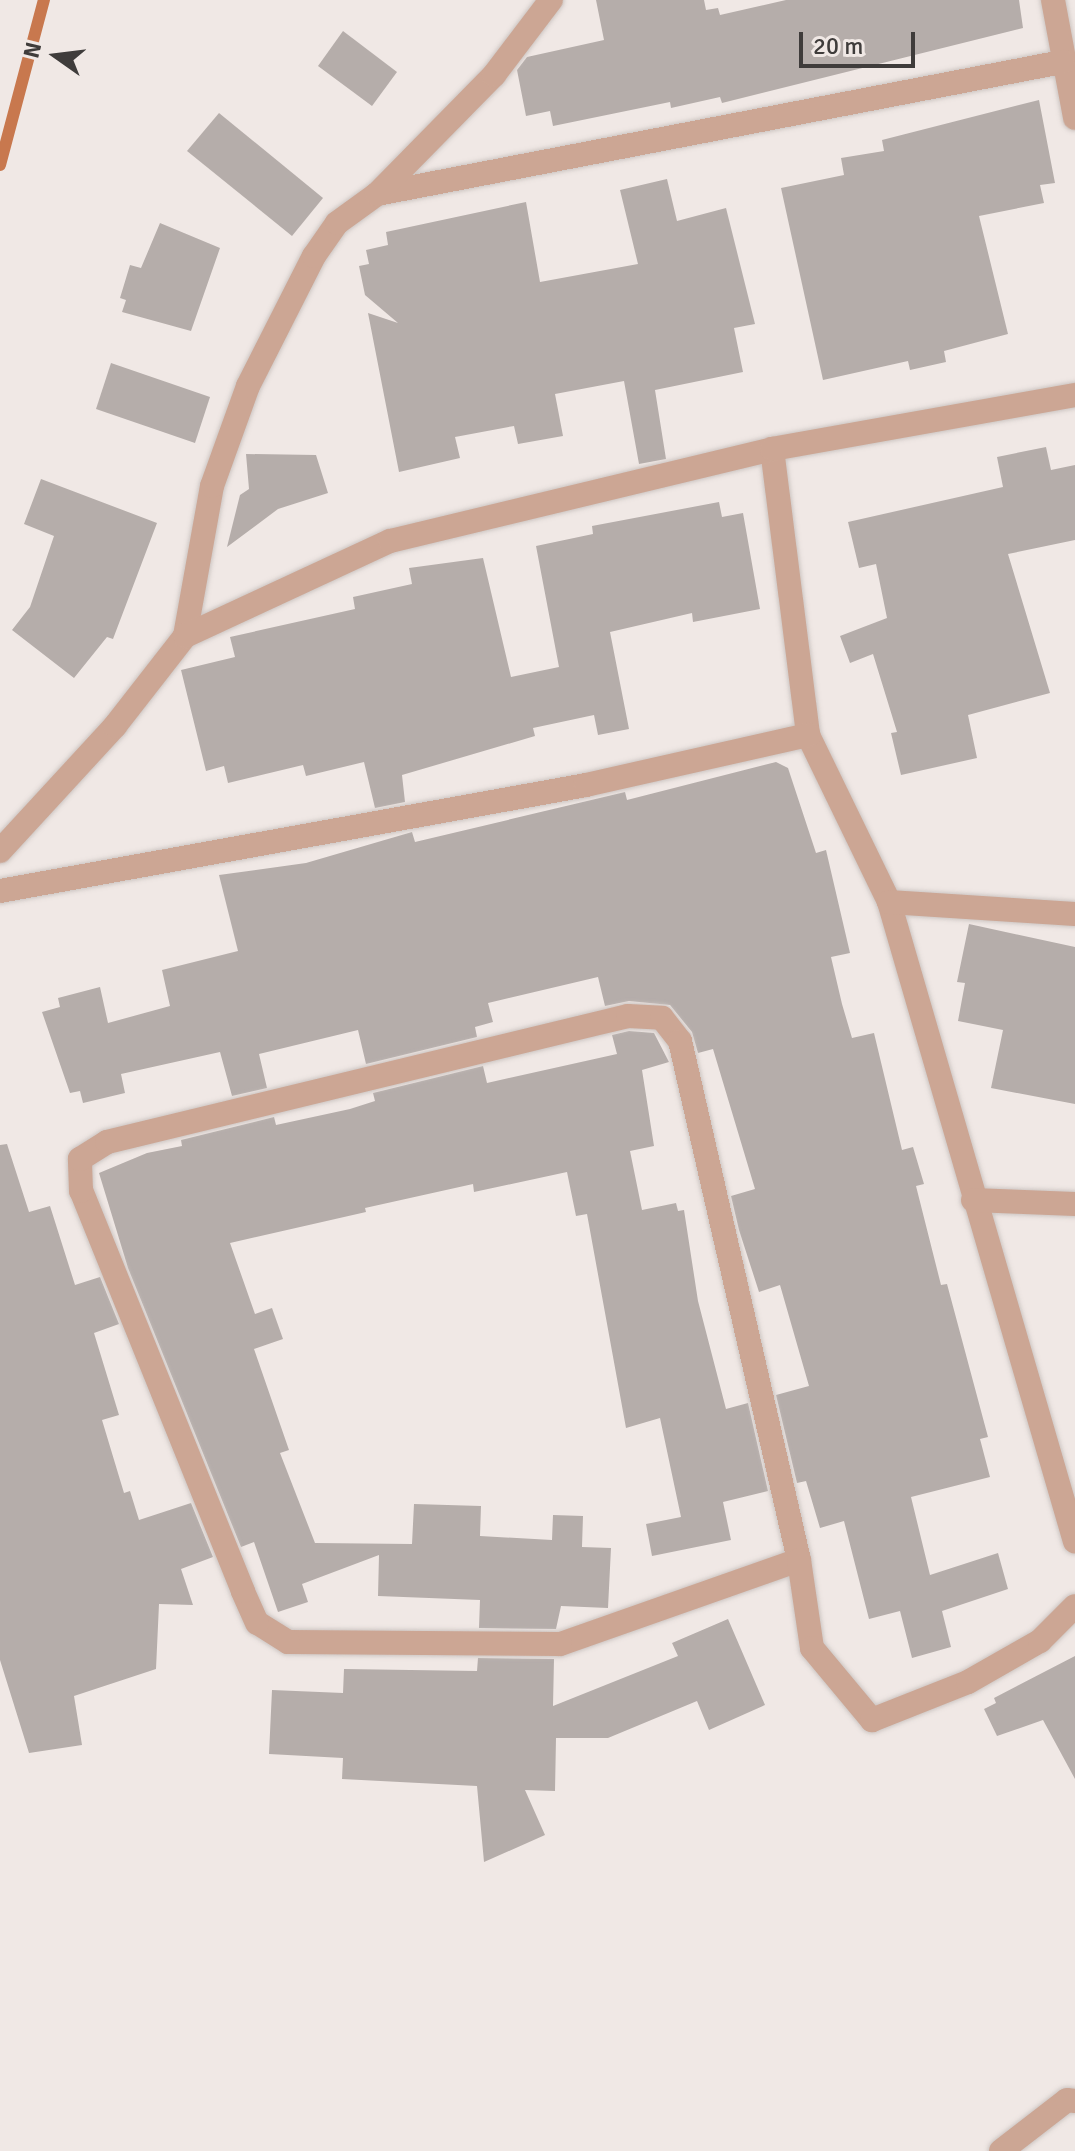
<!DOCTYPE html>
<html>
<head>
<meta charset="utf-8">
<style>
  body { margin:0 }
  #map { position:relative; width:1075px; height:2151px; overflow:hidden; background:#f0e8e5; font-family:Signika,sans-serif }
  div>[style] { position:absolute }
  .stream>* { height:12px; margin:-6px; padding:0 6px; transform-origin:6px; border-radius:6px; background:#c8784e }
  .building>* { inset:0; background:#b5adaa }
  .roads { filter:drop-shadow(0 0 2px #cdc6c3) drop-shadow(0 0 2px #cdc6c3) }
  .street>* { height:24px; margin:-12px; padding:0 12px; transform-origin:12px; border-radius:12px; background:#cca694 }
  span { translate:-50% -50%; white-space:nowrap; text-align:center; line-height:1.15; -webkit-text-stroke:6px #f0e8e5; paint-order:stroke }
  .north { position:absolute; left:16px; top:16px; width:80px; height:80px; -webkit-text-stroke:6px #f0e8e5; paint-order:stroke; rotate:284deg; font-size:22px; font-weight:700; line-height:32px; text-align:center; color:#3f3c3b }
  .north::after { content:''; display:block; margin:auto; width:28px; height:36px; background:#3f3c3b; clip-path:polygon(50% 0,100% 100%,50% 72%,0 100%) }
  .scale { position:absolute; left:799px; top:32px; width:116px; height:36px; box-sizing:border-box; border:4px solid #3f3c3b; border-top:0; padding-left:10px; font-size:24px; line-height:28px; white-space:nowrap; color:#3f3c3b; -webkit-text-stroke:6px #f0e8e5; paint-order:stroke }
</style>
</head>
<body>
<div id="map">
  <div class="stream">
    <div style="left:0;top:165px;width:171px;rotate:-75.1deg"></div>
  </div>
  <div class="building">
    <div style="clip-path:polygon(596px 0,704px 0,706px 10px,718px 8px,720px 15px,786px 0,1019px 0,1023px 28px,722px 103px,720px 97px,671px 108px,670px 102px,553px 126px,550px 111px,526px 116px,517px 70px,527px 57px,604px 40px)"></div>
    <div style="clip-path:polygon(343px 31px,397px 72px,372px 106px,318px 66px)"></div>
    <div style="clip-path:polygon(1039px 100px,1055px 183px,1040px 185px,1044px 203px,979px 216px,1008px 334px,944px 351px,946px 362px,910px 370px,908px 361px,823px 380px,781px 188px,844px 175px,841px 158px,884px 151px,882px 140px)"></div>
    <div style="clip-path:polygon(219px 113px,323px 198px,292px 236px,187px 151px)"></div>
    <div style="clip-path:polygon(667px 179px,677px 221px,726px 208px,755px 324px,734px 328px,743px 372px,655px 390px,666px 459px,639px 464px,624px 381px,555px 394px,563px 436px,518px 444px,514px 426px,455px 437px,460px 458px,399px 472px,368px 313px,398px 323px,365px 295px,359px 266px,369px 264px,366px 250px,388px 245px,386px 232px,526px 202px,540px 282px,638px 264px,620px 190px)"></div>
    <div style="clip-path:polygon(160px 223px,220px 248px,191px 331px,122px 312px,126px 300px,120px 298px,130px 265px,141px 268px)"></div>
    <div style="clip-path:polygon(111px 363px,210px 397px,195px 443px,96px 409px)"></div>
    <div style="clip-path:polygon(1046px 447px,1051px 470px,1075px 465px,1075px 540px,1008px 554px,1050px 693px,968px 715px,977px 758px,901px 775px,891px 733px,897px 732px,873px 654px,850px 663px,840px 636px,887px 618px,876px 564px,859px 568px,848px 522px,1003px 487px,997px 457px)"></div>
    <div style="clip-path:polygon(246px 454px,316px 455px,328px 493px,278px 509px,227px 547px,240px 495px,249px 489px)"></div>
    <div style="clip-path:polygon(41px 479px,157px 523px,113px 639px,107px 637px,74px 678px,12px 630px,30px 607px,54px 536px,24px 524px)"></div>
    <div style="clip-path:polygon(719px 502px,722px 517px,743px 513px,760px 609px,693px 622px,692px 613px,610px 632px,629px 729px,598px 735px,594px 715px,533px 728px,535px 736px,402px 775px,405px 802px,375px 808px,364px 762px,306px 776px,303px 765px,228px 783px,224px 766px,206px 771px,181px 670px,235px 657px,230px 637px,355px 609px,353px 597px,412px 584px,409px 568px,483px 558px,511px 677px,559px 667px,536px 546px,593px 534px,592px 526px)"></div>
    <div style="clip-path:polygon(776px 762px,788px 768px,816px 853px,826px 850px,850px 953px,831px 957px,842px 1004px,852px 1038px,874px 1033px,902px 1150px,913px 1147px,924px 1184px,916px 1186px,941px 1285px,947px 1284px,988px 1437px,980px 1439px,990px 1477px,911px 1497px,930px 1575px,998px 1553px,1008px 1589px,942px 1611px,951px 1647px,912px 1658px,900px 1611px,869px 1619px,844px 1521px,820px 1528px,806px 1481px,797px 1483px,776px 1395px,809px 1386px,780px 1285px,759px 1292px,739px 1230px,731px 1196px,755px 1189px,713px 1049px,698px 1053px,692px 1032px,670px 1005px,629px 1001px,605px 1006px,598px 977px,488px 1003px,493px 1022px,475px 1027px,477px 1037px,366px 1064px,358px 1030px,259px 1054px,267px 1088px,232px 1096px,220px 1052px,121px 1074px,125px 1093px,83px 1103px,80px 1091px,70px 1093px,42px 1012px,60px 1007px,58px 998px,100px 987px,108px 1023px,170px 1006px,162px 970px,238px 951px,219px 875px,306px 863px,412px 832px,415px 842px,625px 792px,627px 800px)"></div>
    <div style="clip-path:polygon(969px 924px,1075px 947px,1075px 1104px,991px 1088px,1003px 1030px,958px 1021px,965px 983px,957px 982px)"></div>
    <div style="clip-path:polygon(629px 1031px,654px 1033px,669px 1062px,642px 1070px,654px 1146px,630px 1151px,642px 1210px,676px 1203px,678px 1211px,684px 1210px,698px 1301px,726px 1409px,748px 1403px,768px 1491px,723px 1502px,731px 1540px,652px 1556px,646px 1524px,681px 1517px,660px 1418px,626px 1428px,587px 1214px,576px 1216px,567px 1172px,474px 1192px,473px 1184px,365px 1208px,366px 1212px,230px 1243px,255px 1314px,272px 1308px,283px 1339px,254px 1349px,289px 1450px,280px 1453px,315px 1543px,412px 1544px,414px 1504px,481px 1506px,480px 1536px,552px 1540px,553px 1515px,583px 1516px,582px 1547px,611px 1548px,608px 1608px,561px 1606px,556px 1629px,479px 1628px,480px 1600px,378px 1596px,379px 1555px,302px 1584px,308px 1602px,278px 1612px,254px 1542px,241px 1547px,128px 1268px,99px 1173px,147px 1153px,182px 1146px,181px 1140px,274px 1117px,276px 1125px,350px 1109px,375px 1101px,373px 1093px,483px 1066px,487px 1083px,617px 1054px,612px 1035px)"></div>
    <div style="clip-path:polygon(7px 1144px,29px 1212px,50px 1206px,75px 1285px,100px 1277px,119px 1324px,94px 1333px,119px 1415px,102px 1420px,124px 1493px,130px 1491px,139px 1520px,191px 1503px,213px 1557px,181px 1569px,193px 1605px,159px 1604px,156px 1669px,74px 1696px,82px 1745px,29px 1753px,0 1660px,0 1145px)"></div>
    <div style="clip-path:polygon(728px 1619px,765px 1705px,709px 1730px,697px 1701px,608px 1738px,556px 1738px,555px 1791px,525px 1790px,545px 1835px,484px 1862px,477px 1786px,342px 1779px,343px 1758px,269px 1754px,272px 1690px,343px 1693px,344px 1669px,477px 1671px,478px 1658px,554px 1659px,553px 1706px,678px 1656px,672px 1643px)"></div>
    <div style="clip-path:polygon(1075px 1656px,1075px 1779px,1043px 1720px,997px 1736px,984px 1709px,996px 1703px,994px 1698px)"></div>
  </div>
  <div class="roads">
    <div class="street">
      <div style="left:1053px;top:0;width:120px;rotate:79.4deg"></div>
      <div style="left:377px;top:194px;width:698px;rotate:-10.91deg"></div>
      <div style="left:772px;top:449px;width:288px;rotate:82.8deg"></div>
      <div style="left:808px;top:735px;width:186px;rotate:64.1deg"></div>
      <div style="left:889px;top:902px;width:666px;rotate:73.79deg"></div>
      <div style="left:185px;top:636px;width:152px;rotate:-79.8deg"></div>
      <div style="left:212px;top:486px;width:106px;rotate:-70.2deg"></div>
      <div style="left:248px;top:386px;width:146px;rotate:-63.1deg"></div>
      <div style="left:314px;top:256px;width:40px;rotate:-55.1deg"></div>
      <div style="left:337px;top:223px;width:49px;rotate:-35.9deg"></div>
      <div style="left:377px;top:194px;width:167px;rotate:-45.5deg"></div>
      <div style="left:494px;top:75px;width:94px;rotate:-52.8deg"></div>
      <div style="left:0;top:851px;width:170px;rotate:-47.4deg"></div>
      <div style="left:115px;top:726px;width:114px;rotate:-52.1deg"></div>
      <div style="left:185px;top:636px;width:226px;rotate:-24.9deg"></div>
      <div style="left:390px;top:541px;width:393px;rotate:-13.5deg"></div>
      <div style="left:772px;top:449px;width:308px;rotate:-10.1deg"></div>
      <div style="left:0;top:891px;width:596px;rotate:-10.25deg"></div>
      <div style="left:586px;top:785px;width:228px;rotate:-12.7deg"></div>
      <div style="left:889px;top:902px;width:186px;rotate:3.7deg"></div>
      <div style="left:973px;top:1200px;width:102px;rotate:2.2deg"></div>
      <div style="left:799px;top:1560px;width:253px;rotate:160.6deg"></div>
      <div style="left:560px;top:1644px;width:272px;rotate:-179.6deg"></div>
      <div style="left:288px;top:1642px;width:36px;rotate:-148deg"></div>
      <div style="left:257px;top:1623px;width:35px;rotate:-114deg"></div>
      <div style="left:243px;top:1591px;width:432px;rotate:-112deg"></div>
      <div style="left:81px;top:1191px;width:32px;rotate:-92deg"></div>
      <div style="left:80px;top:1159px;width:32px;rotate:-32deg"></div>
      <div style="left:107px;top:1142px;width:536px;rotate:-13.6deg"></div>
      <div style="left:628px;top:1016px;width:34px;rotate:3deg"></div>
      <div style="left:662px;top:1018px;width:29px;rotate:52deg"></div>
      <div style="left:680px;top:1041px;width:532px;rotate:77.09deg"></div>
      <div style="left:799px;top:1560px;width:89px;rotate:81.6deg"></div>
      <div style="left:812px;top:1648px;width:94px;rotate:50.2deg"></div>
      <div style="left:872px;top:1720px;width:103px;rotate:-21.6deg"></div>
      <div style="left:968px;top:1682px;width:83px;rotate:-29.7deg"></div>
      <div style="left:1040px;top:1641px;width:49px;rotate:-45deg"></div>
      <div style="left:1001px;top:2151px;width:83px;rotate:-37.7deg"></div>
      <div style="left:1067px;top:2100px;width:8px;rotate:7deg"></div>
    </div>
  </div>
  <div class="north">N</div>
  <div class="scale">20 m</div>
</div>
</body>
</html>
